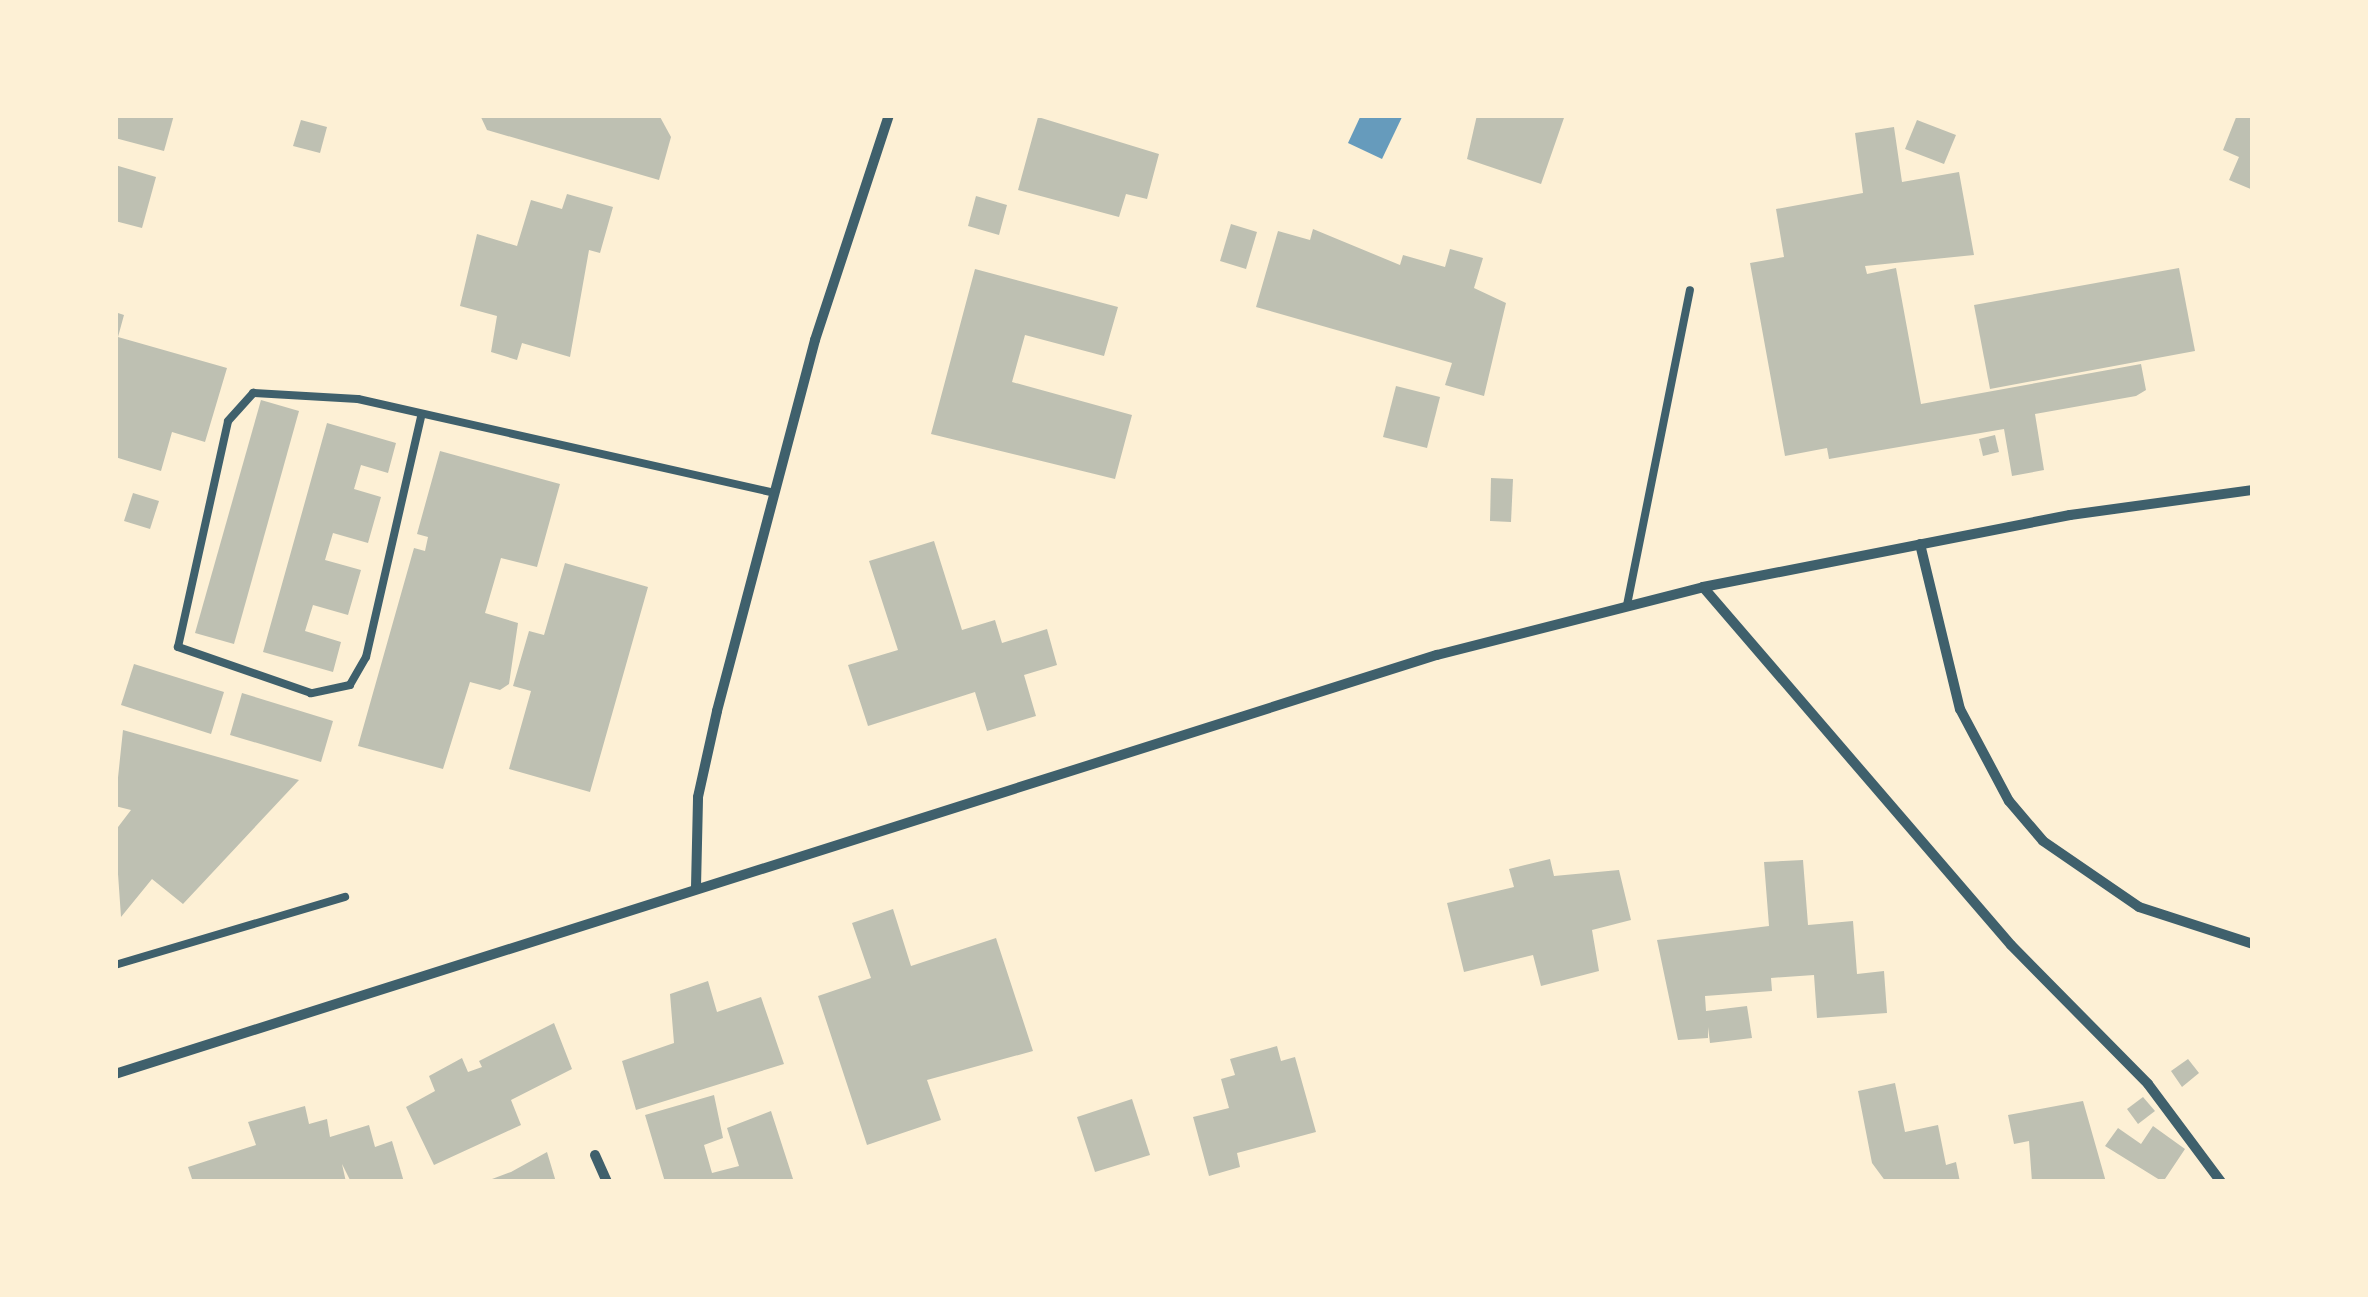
<!DOCTYPE html>
<html>
<head>
<meta charset="utf-8">
<style>
  body { margin:0 }
  #map { position:relative; width:2368px; height:1297px; overflow:hidden; background:#fdf0d5; font-family:Lato,sans-serif }
  div>[style] { position:absolute }
  .water>* { inset:0; background:#669bbc }
  .building>* { inset:0; background:#bec0b2 }
  .service>* { height:8px; margin:-4px; padding:0 4px; transform-origin:4px; border-radius:4px; background:#3f606c }
  .minor>* { height:10px; margin:-5px; padding:0 5px; transform-origin:5px; border-radius:5px; background:#3f606c }
  span { translate:-50% -50%; white-space:nowrap; text-align:center; line-height:1.15; -webkit-text-stroke:10px #fdf0d5; paint-order:stroke }
  .frame { position:absolute; inset:0; border:118px solid #fdf0d5; pointer-events:none }
</style>
</head>
<body>
<div id="map">
  <div class="water">
    <div style="clip-path:polygon(1361px 115px,1403px 115px,1382px 159px,1348px 143px)"></div>
  </div>
  <div class="building">
    <div style="clip-path:polygon(115px 115px,174px 115px,164px 151px,115px 138px)"></div>
    <div style="clip-path:polygon(480px 115px,659px 115px,671px 137px,659px 180px,487px 130px)"></div>
    <div style="clip-path:polygon(1477px 115px,1565px 115px,1541px 184px,1467px 159px)"></div>
    <div style="clip-path:polygon(2237px 115px,2253px 115px,2253px 190px,2229px 180px,2239px 157px,2223px 150px)"></div>
    <div style="clip-path:polygon(1038px 117px,1159px 154px,1147px 199px,1126px 194px,1119px 217px,1018px 190px)"></div>
    <div style="clip-path:polygon(301px 120px,327px 127px,320px 153px,293px 146px)"></div>
    <div style="clip-path:polygon(1917px 120px,1956px 135px,1944px 164px,1905px 149px)"></div>
    <div style="clip-path:polygon(1894px 127px,1902px 182px,1959px 172px,1974px 255px,1865px 266px,1867px 274px,1896px 268px,1921px 404px,2141px 364px,2146px 390px,2136px 396px,2035px 414px,2044px 470px,2012px 476px,2004px 429px,1829px 459px,1827px 448px,1785px 456px,1750px 263px,1784px 257px,1776px 209px,1863px 193px,1855px 133px)"></div>
    <div style="clip-path:polygon(115px 165px,156px 177px,142px 228px,115px 221px)"></div>
    <div style="clip-path:polygon(567px 194px,613px 207px,600px 253px,589px 250px,570px 357px,522px 343px,517px 360px,491px 352px,497px 316px,460px 306px,477px 234px,517px 246px,531px 200px,562px 209px)"></div>
    <div style="clip-path:polygon(976px 196px,1007px 205px,999px 235px,968px 226px)"></div>
    <div style="clip-path:polygon(1231px 224px,1257px 232px,1246px 269px,1220px 261px)"></div>
    <div style="clip-path:polygon(1313px 229px,1400px 265px,1403px 255px,1445px 267px,1450px 249px,1483px 258px,1474px 288px,1506px 303px,1484px 396px,1445px 385px,1452px 363px,1256px 307px,1278px 231px,1310px 240px)"></div>
    <div style="clip-path:polygon(2179px 268px,2195px 351px,1990px 389px,1974px 305px)"></div>
    <div style="clip-path:polygon(975px 269px,1118px 307px,1104px 356px,1025px 335px,1012px 382px,1132px 415px,1115px 479px,931px 434px)"></div>
    <div style="clip-path:polygon(115px 312px,124px 315px,118px 337px,227px 368px,205px 442px,172px 432px,161px 471px,115px 457px)"></div>
    <div style="clip-path:polygon(1396px 386px,1440px 397px,1427px 448px,1383px 437px)"></div>
    <div style="clip-path:polygon(261px 400px,299px 411px,234px 644px,195px 633px)"></div>
    <div style="clip-path:polygon(327px 423px,396px 443px,388px 473px,361px 465px,354px 489px,381px 497px,368px 543px,333px 533px,325px 560px,361px 570px,348px 615px,313px 605px,305px 631px,341px 642px,333px 672px,263px 652px)"></div>
    <div style="clip-path:polygon(1995px 435px,1999px 452px,1983px 456px,1979px 439px)"></div>
    <div style="clip-path:polygon(440px 451px,560px 484px,537px 567px,501px 558px,485px 613px,518px 623px,509px 684px,500px 690px,470px 682px,443px 769px,358px 746px,414px 548px,425px 551px,428px 537px,417px 534px)"></div>
    <div style="clip-path:polygon(1491px 478px,1513px 479px,1511px 522px,1490px 521px)"></div>
    <div style="clip-path:polygon(133px 493px,159px 501px,150px 529px,124px 521px)"></div>
    <div style="clip-path:polygon(934px 541px,962px 630px,995px 620px,1002px 643px,1047px 629px,1057px 665px,1024px 675px,1036px 716px,987px 731px,975px 692px,868px 726px,848px 665px,898px 650px,869px 561px)"></div>
    <div style="clip-path:polygon(565px 563px,648px 587px,590px 792px,509px 769px,531px 691px,513px 686px,529px 631px,544px 635px)"></div>
    <div style="clip-path:polygon(134px 664px,224px 692px,211px 734px,121px 705px)"></div>
    <div style="clip-path:polygon(242px 693px,333px 721px,321px 762px,230px 735px)"></div>
    <div style="clip-path:polygon(123px 730px,299px 780px,183px 904px,152px 879px,121px 917px,115px 831px,131px 810px,115px 806px)"></div>
    <div style="clip-path:polygon(1550px 859px,1554px 876px,1619px 870px,1631px 920px,1592px 930px,1599px 971px,1541px 986px,1533px 955px,1464px 972px,1447px 903px,1514px 887px,1509px 869px)"></div>
    <div style="clip-path:polygon(1803px 860px,1808px 925px,1853px 921px,1857px 974px,1884px 971px,1887px 1013px,1817px 1018px,1814px 975px,1771px 978px,1772px 991px,1705px 996px,1706px 1011px,1747px 1006px,1752px 1038px,1710px 1043px,1708px 1027px,1708px 1038px,1678px 1040px,1657px 940px,1769px 926px,1764px 862px)"></div>
    <div style="clip-path:polygon(893px 909px,911px 966px,996px 938px,1033px 1051px,927px 1080px,941px 1120px,867px 1145px,818px 996px,871px 978px,852px 923px)"></div>
    <div style="clip-path:polygon(708px 981px,717px 1012px,761px 997px,784px 1064px,636px 1110px,622px 1061px,674px 1043px,670px 994px)"></div>
    <div style="clip-path:polygon(554px 1023px,572px 1069px,511px 1100px,521px 1125px,434px 1165px,406px 1107px,435px 1091px,429px 1076px,462px 1058px,468px 1072px,482px 1067px,479px 1061px)"></div>
    <div style="clip-path:polygon(1277px 1046px,1281px 1061px,1295px 1057px,1316px 1132px,1237px 1153px,1240px 1167px,1209px 1176px,1193px 1117px,1229px 1108px,1221px 1079px,1235px 1075px,1230px 1059px)"></div>
    <div style="clip-path:polygon(2188px 1059px,2199px 1073px,2182px 1087px,2171px 1071px)"></div>
    <div style="clip-path:polygon(1895px 1083px,1905px 1132px,1938px 1125px,1946px 1165px,1956px 1162px,1960px 1182px,1886px 1182px,1872px 1163px,1858px 1091px)"></div>
    <div style="clip-path:polygon(714px 1095px,723px 1138px,704px 1145px,712px 1173px,739px 1166px,727px 1128px,771px 1111px,794px 1182px,665px 1182px,645px 1115px)"></div>
    <div style="clip-path:polygon(2143px 1097px,2155px 1111px,2138px 1124px,2127px 1109px)"></div>
    <div style="clip-path:polygon(1132px 1099px,1150px 1155px,1095px 1172px,1077px 1117px)"></div>
    <div style="clip-path:polygon(2083px 1101px,2106px 1182px,2032px 1182px,2029px 1141px,2014px 1144px,2008px 1115px)"></div>
    <div style="clip-path:polygon(305px 1106px,309px 1124px,327px 1119px,330px 1137px,369px 1125px,375px 1147px,392px 1141px,404px 1182px,351px 1182px,342px 1164px,346px 1182px,193px 1182px,188px 1167px,256px 1145px,248px 1122px)"></div>
    <div style="clip-path:polygon(2153px 1126px,2185px 1149px,2163px 1182px,2105px 1146px,2118px 1128px,2141px 1144px)"></div>
    <div style="clip-path:polygon(547px 1152px,556px 1182px,484px 1182px,511px 1172px)"></div>
  </div>
  <div class="service">
    <div style="left:421px;top:417px;width:246px;rotate:102.9deg"></div>
    <div style="left:366px;top:657px;width:32px;rotate:120deg"></div>
    <div style="left:350px;top:685px;width:40px;rotate:168deg"></div>
    <div style="left:311px;top:693px;width:141px;rotate:-160.9deg"></div>
    <div style="left:178px;top:647px;width:231px;rotate:-77.5deg"></div>
    <div style="left:228px;top:421px;width:38px;rotate:-48deg"></div>
    <div style="left:253px;top:393px;width:105px;rotate:3.3deg"></div>
    <div style="left:358px;top:399px;width:427px;rotate:12.7deg"></div>
    <div style="left:1627px;top:605px;width:321px;rotate:-78.7deg"></div>
    <div style="left:115px;top:965px;width:240px;rotate:-16.5deg"></div>
  </div>
  <div class="minor">
    <div style="left:1920px;top:544px;width:170px;rotate:76.4deg"></div>
    <div style="left:1960px;top:709px;width:104px;rotate:62deg"></div>
    <div style="left:2009px;top:801px;width:52px;rotate:49.6deg"></div>
    <div style="left:2043px;top:841px;width:116px;rotate:34.5deg"></div>
    <div style="left:2139px;top:907px;width:120px;rotate:18deg"></div>
    <div style="left:1703px;top:587px;width:472px;rotate:49.3deg"></div>
    <div style="left:2011px;top:945px;width:195px;rotate:45.4deg"></div>
    <div style="left:2148px;top:1084px;width:122px;rotate:53.3deg"></div>
    <div style="left:696px;top:887px;width:90px;rotate:-88.7deg"></div>
    <div style="left:698px;top:797px;width:88px;rotate:-77.5deg"></div>
    <div style="left:717px;top:711px;width:384px;rotate:-75.2deg"></div>
    <div style="left:815px;top:340px;width:237px;rotate:-71.8deg"></div>
    <div style="left:115px;top:1074px;width:1387px;rotate:-17.59deg"></div>
    <div style="left:1437px;top:655px;width:275px;rotate:-14.3deg"></div>
    <div style="left:1703px;top:587px;width:374px;rotate:-11.1deg"></div>
    <div style="left:2070px;top:515px;width:185px;rotate:-7.8deg"></div>
    <div style="left:595px;top:1155px;width:30px;rotate:66deg"></div>
  </div>
  <div class="frame"></div>
</div>
</body>
</html>
